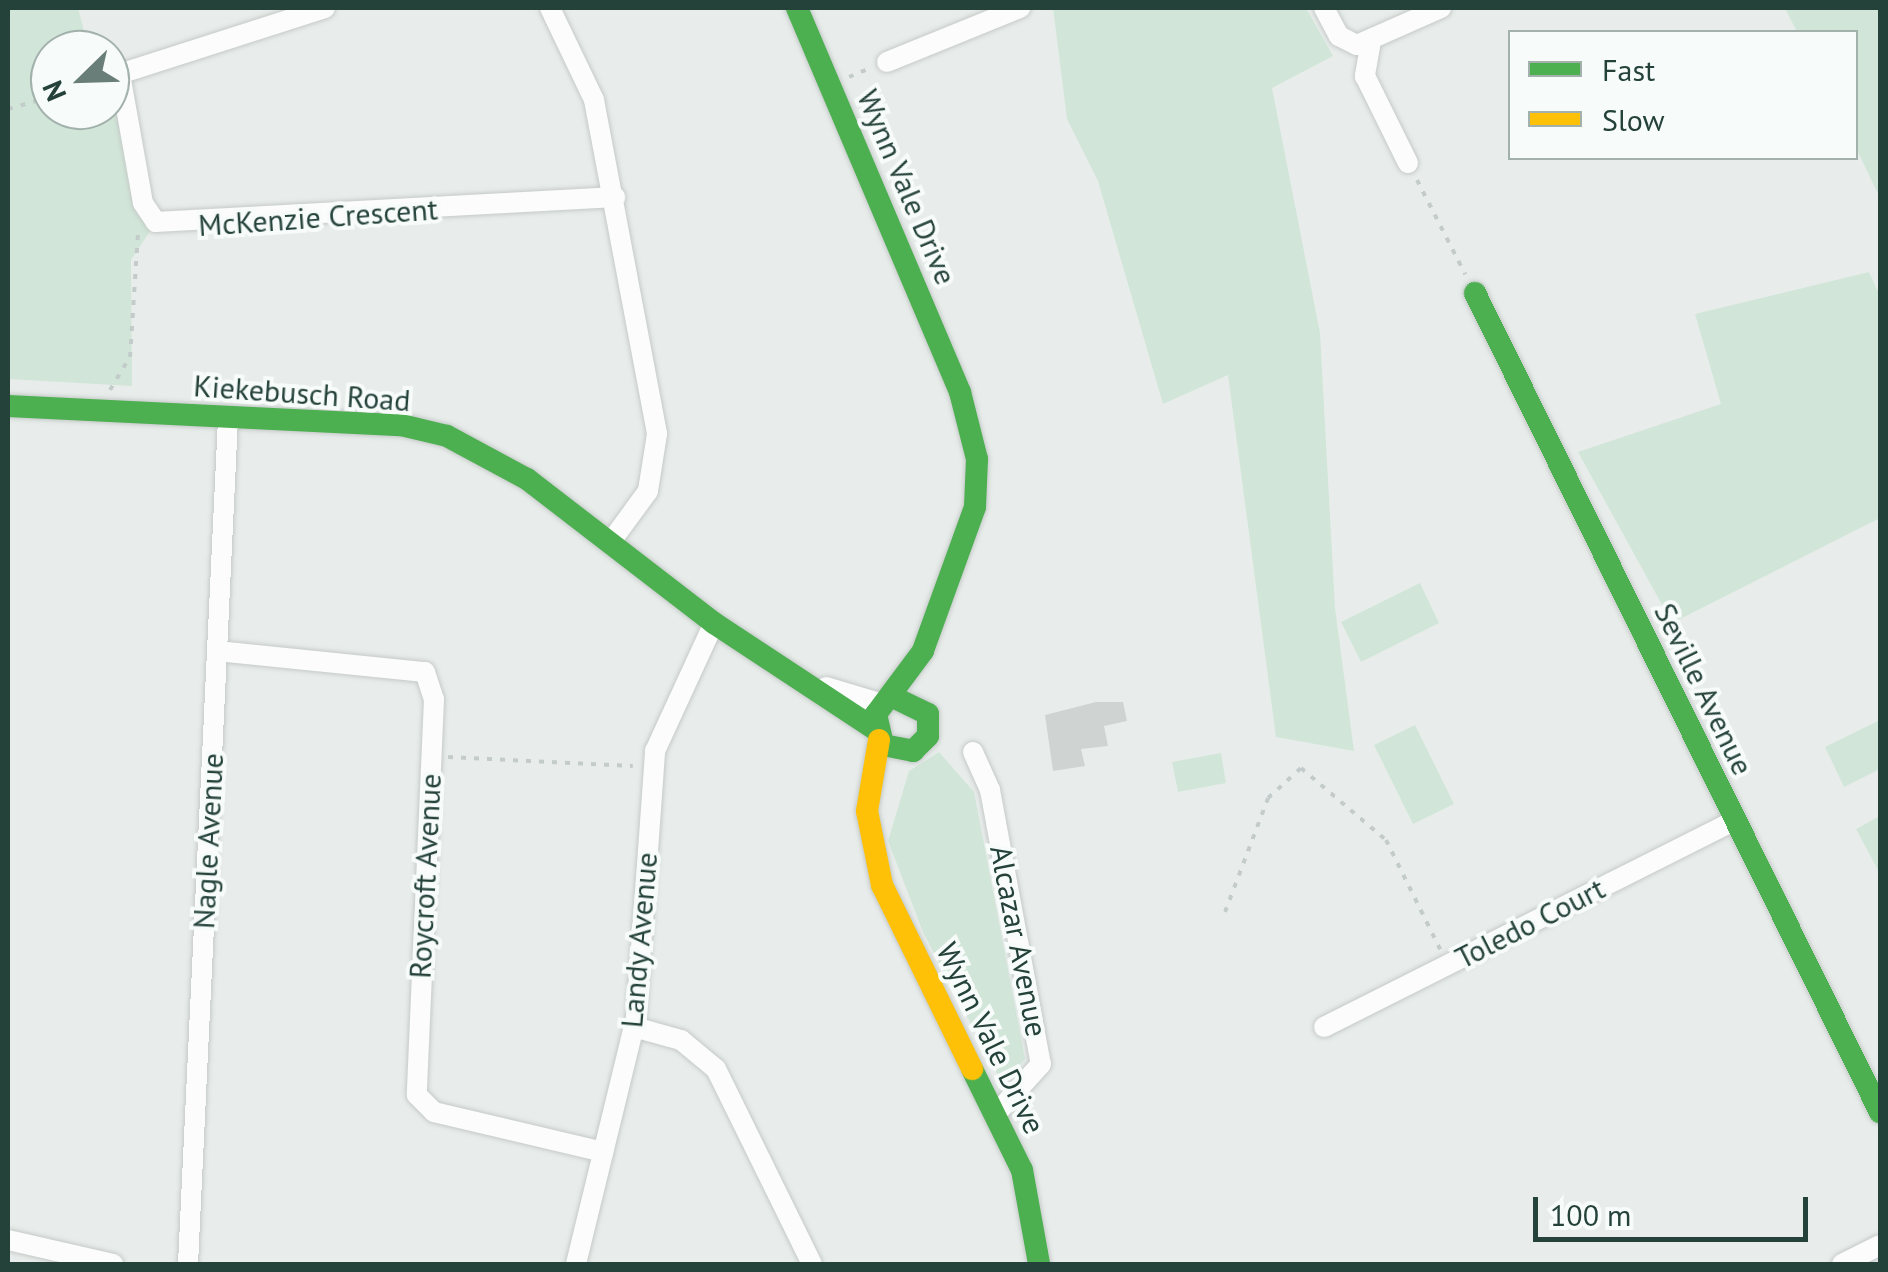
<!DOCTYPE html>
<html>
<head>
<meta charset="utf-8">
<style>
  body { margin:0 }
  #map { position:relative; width:1888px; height:1272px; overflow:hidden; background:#e8edeb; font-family:"PT Sans",sans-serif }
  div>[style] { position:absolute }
  .green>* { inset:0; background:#d1e6d8 }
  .building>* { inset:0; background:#cfd4d2 }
  .path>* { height:4px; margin-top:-2px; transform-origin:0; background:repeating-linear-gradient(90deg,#c3ccca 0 5px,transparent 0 13px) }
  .roads { filter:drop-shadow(0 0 2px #c5cac8) drop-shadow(0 0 2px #c5cac8) }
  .street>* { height:20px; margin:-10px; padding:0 10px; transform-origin:10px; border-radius:10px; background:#fcfcfc }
  .fast>* { height:22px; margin:-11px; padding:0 11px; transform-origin:11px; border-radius:11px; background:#4caf50 }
  .slow>* { height:22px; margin:-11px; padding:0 11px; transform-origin:11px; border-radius:11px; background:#ffc107 }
  span { translate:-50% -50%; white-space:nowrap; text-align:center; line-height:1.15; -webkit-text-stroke:8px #f7fbf9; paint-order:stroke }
  .street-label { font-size:30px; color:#24423a }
  .frame { position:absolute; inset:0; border:10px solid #24423a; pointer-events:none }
  .legend { position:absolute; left:1508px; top:30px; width:350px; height:130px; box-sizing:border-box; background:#f7fbf9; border:2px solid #a3b1ad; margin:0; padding:12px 18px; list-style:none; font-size:30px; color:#24423a }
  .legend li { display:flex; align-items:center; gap:20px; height:50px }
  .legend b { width:50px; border:2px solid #a3b1ad }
  .north { position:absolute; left:30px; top:30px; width:100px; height:100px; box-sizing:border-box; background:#f7fbf9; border:2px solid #a3b1ad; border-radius:50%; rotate:247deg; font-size:28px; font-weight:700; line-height:40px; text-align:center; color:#24423a }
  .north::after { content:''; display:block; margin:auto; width:35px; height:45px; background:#697e78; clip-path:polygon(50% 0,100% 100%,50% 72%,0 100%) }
  .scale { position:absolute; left:1533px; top:1197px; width:275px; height:45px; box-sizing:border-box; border:5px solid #24423a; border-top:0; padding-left:12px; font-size:30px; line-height:35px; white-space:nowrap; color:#24423a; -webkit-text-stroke:8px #f7fbf9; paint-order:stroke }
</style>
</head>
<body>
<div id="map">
  <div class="green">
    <div style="clip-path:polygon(8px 8px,78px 8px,89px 50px,50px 50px,50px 110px,110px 110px,110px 66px,120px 74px,156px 222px,131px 260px,132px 386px,8px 379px)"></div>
    <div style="clip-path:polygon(1053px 8px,1306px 8px,1333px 56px,1272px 88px,1320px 333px,1335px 608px,1354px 751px,1276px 737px,1228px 375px,1163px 404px,1098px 181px,1067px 119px)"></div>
    <div style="clip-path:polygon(1785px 8px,1880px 8px,1880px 198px,1856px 148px,1856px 32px,1797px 32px)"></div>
    <div style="clip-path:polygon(1869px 272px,1880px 296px,1880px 518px,1672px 623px,1578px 452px,1721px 404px,1695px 314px)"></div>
    <div style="clip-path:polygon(1420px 583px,1439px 623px,1361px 662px,1341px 622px)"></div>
    <div style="clip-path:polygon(1880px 720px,1880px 769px,1844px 787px,1825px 747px)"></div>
    <div style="clip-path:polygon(1415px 725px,1454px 804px,1413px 824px,1374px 745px)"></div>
    <div style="clip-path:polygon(939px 752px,974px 792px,1025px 1059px,1002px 1083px,923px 932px,888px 841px,909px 771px)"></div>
    <div style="clip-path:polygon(1221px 753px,1226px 783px,1178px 792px,1172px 762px)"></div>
    <div style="clip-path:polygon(1880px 816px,1880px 871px,1879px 872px,1856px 829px)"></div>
  </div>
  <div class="building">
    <div style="clip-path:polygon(1096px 702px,1123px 702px,1127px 721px,1104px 726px,1108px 746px,1081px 749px,1085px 766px,1053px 771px,1045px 715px)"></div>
  </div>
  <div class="path">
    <div style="left:1821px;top:8px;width:2px"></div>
    <div style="left:849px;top:77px;width:21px;rotate:-23deg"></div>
    <div style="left:8px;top:109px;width:44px;rotate:-15.9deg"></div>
    <div style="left:1417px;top:180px;width:106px;rotate:62.9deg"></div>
    <div style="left:110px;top:390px;width:39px;rotate:-59deg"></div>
    <div style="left:130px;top:357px;width:125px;rotate:-86.3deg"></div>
    <div style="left:448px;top:757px;width:185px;rotate:2.8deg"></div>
    <div style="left:1225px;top:912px;width:122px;rotate:-69.3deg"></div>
    <div style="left:1268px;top:798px;width:45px;rotate:-42.3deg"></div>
    <div style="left:1301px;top:768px;width:111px;rotate:40.3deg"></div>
    <div style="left:1386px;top:840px;width:122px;rotate:63.6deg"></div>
  </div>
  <div class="roads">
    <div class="street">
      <div style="left:325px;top:8px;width:215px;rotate:162.2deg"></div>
      <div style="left:120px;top:74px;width:131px;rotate:79.9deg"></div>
      <div style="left:143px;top:203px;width:23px;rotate:56deg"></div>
      <div style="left:156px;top:222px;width:460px;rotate:-3.1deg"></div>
      <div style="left:550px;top:8px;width:102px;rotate:64.4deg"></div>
      <div style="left:594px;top:100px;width:340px;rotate:79.3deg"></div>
      <div style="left:657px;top:434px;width:58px;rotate:99deg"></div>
      <div style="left:648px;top:491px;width:64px;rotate:126.2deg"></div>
      <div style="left:1324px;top:8px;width:32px;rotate:62deg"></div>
      <div style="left:1339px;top:36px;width:20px;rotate:27deg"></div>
      <div style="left:1357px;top:45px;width:92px;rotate:-23.8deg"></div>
      <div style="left:1371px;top:41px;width:36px;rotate:100deg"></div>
      <div style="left:1365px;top:76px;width:97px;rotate:63.7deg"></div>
      <div style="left:887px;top:62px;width:144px;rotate:-22.1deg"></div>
      <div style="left:217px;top:651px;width:209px;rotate:5.8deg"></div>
      <div style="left:425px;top:672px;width:28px;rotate:72deg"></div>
      <div style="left:434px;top:699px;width:396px;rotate:92.5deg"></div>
      <div style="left:417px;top:1095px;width:24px;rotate:45deg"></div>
      <div style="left:434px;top:1112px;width:174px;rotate:13.3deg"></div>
      <div style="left:826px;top:687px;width:59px;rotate:16.6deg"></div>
      <div style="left:973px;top:752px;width:42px;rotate:65.9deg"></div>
      <div style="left:990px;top:790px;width:279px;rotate:79.5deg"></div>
      <div style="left:1041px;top:1064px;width:67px;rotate:132deg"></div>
      <div style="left:634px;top:1027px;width:49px;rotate:15.5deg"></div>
      <div style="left:681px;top:1040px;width:45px;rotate:39.6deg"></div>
      <div style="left:716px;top:1069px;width:217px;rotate:63.8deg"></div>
      <div style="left:1324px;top:1027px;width:460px;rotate:-26.7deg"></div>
      <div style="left:8px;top:1240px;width:108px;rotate:12.9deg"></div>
      <div style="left:188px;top:1264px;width:847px;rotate:-87.29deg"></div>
      <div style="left:576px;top:1264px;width:253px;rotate:-76.3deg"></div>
      <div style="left:636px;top:1018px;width:268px;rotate:-85.9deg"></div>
      <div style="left:655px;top:751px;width:141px;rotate:-65.3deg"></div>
      <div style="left:1842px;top:1264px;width:42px;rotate:-26.6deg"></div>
    </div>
    <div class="fast">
      <div style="left:797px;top:8px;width:417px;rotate:67deg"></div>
      <div style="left:960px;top:392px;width:69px;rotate:75.8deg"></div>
      <div style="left:977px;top:459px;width:48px;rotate:92.4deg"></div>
      <div style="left:975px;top:507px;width:153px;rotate:109.9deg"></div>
      <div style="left:923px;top:651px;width:79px;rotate:126.7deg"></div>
      <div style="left:876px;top:714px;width:32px;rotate:77deg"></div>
      <div style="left:883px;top:745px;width:31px;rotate:11deg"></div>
      <div style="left:913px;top:751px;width:21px;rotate:-45deg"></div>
      <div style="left:928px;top:736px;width:22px;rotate:-90deg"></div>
      <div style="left:928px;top:714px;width:37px;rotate:-154deg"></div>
      <div style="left:1475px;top:293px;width:914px;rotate:63.69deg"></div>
      <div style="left:8px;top:406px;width:393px;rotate:2.8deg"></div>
      <div style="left:401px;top:425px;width:47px;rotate:13.4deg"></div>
      <div style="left:447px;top:436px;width:91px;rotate:28.3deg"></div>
      <div style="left:527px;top:479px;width:236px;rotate:37.6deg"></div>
      <div style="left:714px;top:623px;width:193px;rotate:33.4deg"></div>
      <div style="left:972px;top:1069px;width:113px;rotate:63.7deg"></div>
      <div style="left:1022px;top:1170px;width:96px;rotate:79.7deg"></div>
    </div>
    <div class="slow">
      <div style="left:879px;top:740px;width:72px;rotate:99.6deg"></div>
      <div style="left:867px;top:811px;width:76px;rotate:78.5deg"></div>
      <div style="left:882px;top:885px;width:205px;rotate:63.9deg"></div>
    </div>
  </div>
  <div class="street-label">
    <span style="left:907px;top:187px;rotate:67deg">Wynn Vale Drive</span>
    <span style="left:318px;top:217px;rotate:-4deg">McKenzie Crescent</span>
    <span style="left:302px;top:393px;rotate:4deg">Kiekebusch Road</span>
    <span style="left:1704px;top:689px;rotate:64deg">Seville Avenue</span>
    <span style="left:208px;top:841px;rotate:-87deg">Nagle Avenue</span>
    <span style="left:425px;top:876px;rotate:-87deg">Roycroft Avenue</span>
    <span style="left:1530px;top:923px;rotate:-27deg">Toledo Court</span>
    <span style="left:639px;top:940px;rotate:-85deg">Landy Avenue</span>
    <span style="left:1019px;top:941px;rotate:79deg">Alcazar Avenue</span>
    <span style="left:991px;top:1038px;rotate:64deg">Wynn Vale Drive</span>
  </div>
  <div class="frame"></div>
  <ul class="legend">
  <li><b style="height:12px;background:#4caf50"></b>Fast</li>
  <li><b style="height:12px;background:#ffc107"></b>Slow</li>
  </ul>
  <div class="north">N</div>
  <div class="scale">100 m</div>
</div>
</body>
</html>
